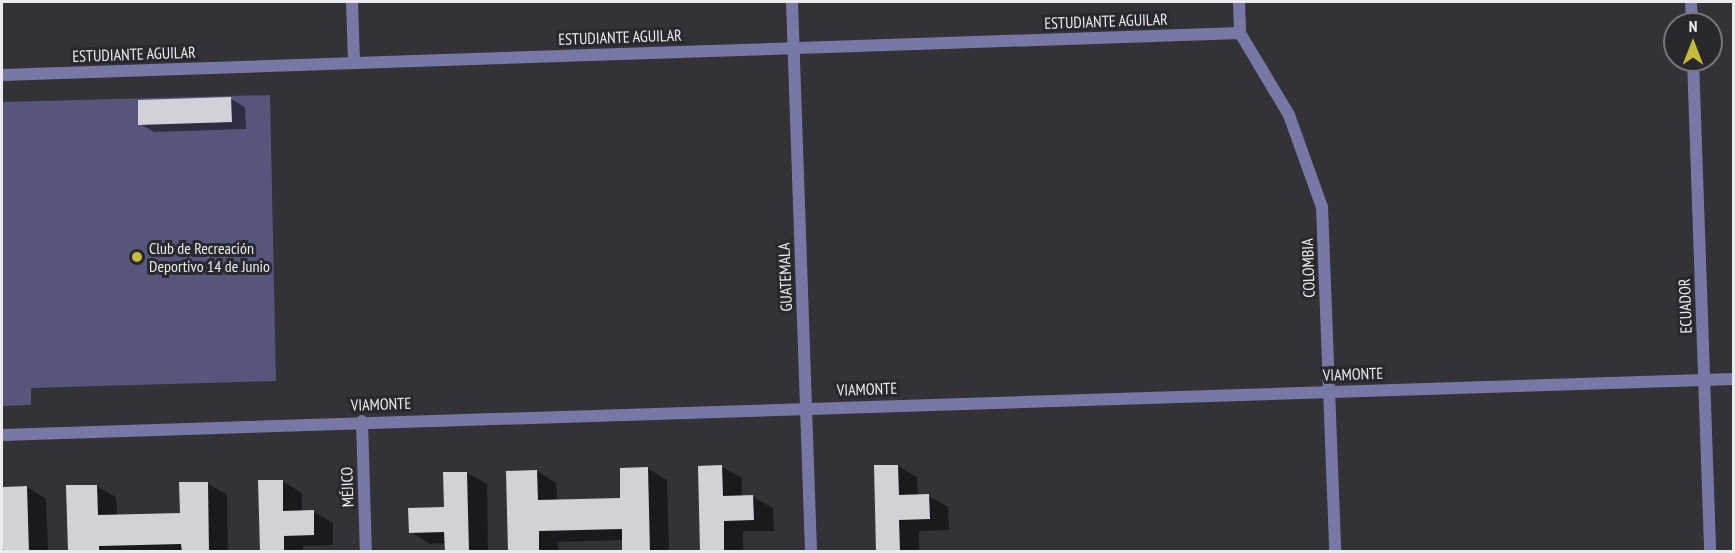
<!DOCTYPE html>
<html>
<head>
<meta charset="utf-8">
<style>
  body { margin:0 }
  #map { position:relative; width:1735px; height:553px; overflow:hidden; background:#323237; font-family:"PT Sans Narrow",sans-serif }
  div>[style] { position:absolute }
  .green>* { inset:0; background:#56557c }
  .shadow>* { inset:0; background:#0007 }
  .building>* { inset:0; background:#d1d1d7 }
  .minor>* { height:12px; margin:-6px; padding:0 6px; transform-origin:6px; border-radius:6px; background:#7878a6 }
  .dots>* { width:16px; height:16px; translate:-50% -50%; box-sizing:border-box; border:3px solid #28282d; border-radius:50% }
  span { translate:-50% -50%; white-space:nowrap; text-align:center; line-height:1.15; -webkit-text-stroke:6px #28282d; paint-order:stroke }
  .street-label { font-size:16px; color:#ebebef }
  .poi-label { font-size:16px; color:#ebebef }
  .left { translate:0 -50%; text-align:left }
  .frame { position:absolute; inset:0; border:3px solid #ebebef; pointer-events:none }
  .north { position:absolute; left:1663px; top:12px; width:60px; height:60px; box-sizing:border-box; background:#28282d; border:2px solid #76767b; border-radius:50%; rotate:0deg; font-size:16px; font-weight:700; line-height:24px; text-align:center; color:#ebebef }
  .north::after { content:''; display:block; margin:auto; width:21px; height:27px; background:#c7bb3c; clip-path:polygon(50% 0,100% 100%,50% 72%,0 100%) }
</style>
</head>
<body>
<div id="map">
  <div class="green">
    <div style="clip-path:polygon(270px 95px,276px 381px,31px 388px,31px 405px,2px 406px,2px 102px)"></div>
  </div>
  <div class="shadow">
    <div style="clip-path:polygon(231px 99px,245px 107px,246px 129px,154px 132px,140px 124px)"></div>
    <div style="clip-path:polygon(898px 466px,917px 477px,918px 496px,929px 496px,948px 507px,949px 530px,919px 531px,919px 552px,877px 552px)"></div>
    <div style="clip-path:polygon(722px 467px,742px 478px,742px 497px,753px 497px,773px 508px,774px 531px,743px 531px,743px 552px,702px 552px)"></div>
    <div style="clip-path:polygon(647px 468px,667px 480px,669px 552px,623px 552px,623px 540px,558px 542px,558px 552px,510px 552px,537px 471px,556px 483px,557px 501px,622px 500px)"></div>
    <div style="clip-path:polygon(467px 473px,487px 484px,488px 552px,446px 552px,446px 543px,430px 544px,411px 532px,446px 509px)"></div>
    <div style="clip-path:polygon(282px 481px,302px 493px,302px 511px,313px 511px,333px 523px,333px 545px,303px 546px,303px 552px,261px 552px)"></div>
    <div style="clip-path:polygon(207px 483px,227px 495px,228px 552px,69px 552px,96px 486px,116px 497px,117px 516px,182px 514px)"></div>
    <div style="clip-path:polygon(27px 487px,46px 499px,48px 552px,2px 552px,2px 524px,6px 524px)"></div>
  </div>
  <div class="building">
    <div style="clip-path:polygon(231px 97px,232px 122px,138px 125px,138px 100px)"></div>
    <div style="clip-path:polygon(722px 465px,723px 496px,753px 495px,754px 520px,724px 521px,724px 552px,700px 552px,698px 466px)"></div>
    <div style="clip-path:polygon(874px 465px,898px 465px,899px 495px,929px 494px,930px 519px,899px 520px,900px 552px,876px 552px)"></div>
    <div style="clip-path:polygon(648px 467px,650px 552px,622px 552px,622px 529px,539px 531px,539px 552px,508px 552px,506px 471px,537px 470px,538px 500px,620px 498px,620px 468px)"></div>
    <div style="clip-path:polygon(443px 472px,467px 472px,469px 552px,445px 552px,444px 532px,409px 533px,408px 508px,444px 507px)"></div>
    <div style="clip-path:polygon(258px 480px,283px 480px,283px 511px,314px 510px,314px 535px,284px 536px,284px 552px,260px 552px)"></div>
    <div style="clip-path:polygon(179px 482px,208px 482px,209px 552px,182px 552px,181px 544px,99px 546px,99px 552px,68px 552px,66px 485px,97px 485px,98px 515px,180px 513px)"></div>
    <div style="clip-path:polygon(27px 486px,29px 552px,5px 552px,2px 547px,3px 487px)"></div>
  </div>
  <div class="minor">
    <div style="left:352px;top:2px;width:60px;rotate:88.1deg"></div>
    <div style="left:792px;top:2px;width:550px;rotate:88.02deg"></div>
    <div style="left:1239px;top:2px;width:31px;rotate:88deg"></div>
    <div style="left:1240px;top:33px;width:96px;rotate:59.1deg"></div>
    <div style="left:1289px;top:115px;width:98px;rotate:70.3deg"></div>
    <div style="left:1322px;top:207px;width:345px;rotate:87.8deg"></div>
    <div style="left:1691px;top:2px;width:22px;rotate:87deg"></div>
    <div style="left:1693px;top:60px;width:492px;rotate:88deg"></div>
    <div style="left:2px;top:75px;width:1239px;rotate:-1.94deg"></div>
    <div style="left:362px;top:421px;width:131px;rotate:88.3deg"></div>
    <div style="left:2px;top:435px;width:1733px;rotate:-1.85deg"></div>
  </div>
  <div class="dots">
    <div style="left:137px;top:257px;background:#c7bb3c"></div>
  </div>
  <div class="street-label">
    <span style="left:1106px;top:21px;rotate:-2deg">ESTUDIANTE AGUILAR</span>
    <span style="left:620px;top:37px;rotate:-2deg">ESTUDIANTE AGUILAR</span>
    <span style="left:134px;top:54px;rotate:-2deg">ESTUDIANTE AGUILAR</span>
    <span style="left:1308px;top:268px;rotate:-92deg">COLOMBIA</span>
    <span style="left:785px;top:277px;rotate:-92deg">GUATEMALA</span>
    <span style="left:1685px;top:306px;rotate:-92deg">ECUADOR</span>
    <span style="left:1353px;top:374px;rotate:-2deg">VIAMONTE</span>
    <span style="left:867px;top:389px;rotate:-2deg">VIAMONTE</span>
    <span style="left:381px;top:404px;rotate:-2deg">VIAMONTE</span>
    <span style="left:347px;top:487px;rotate:-92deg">MÉJICO</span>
  </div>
  <div class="poi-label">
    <span class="left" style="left:149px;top:257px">Club de Recreación<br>Deportivo 14 de Junio</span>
  </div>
  <div class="frame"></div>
  <div class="north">N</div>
</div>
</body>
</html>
